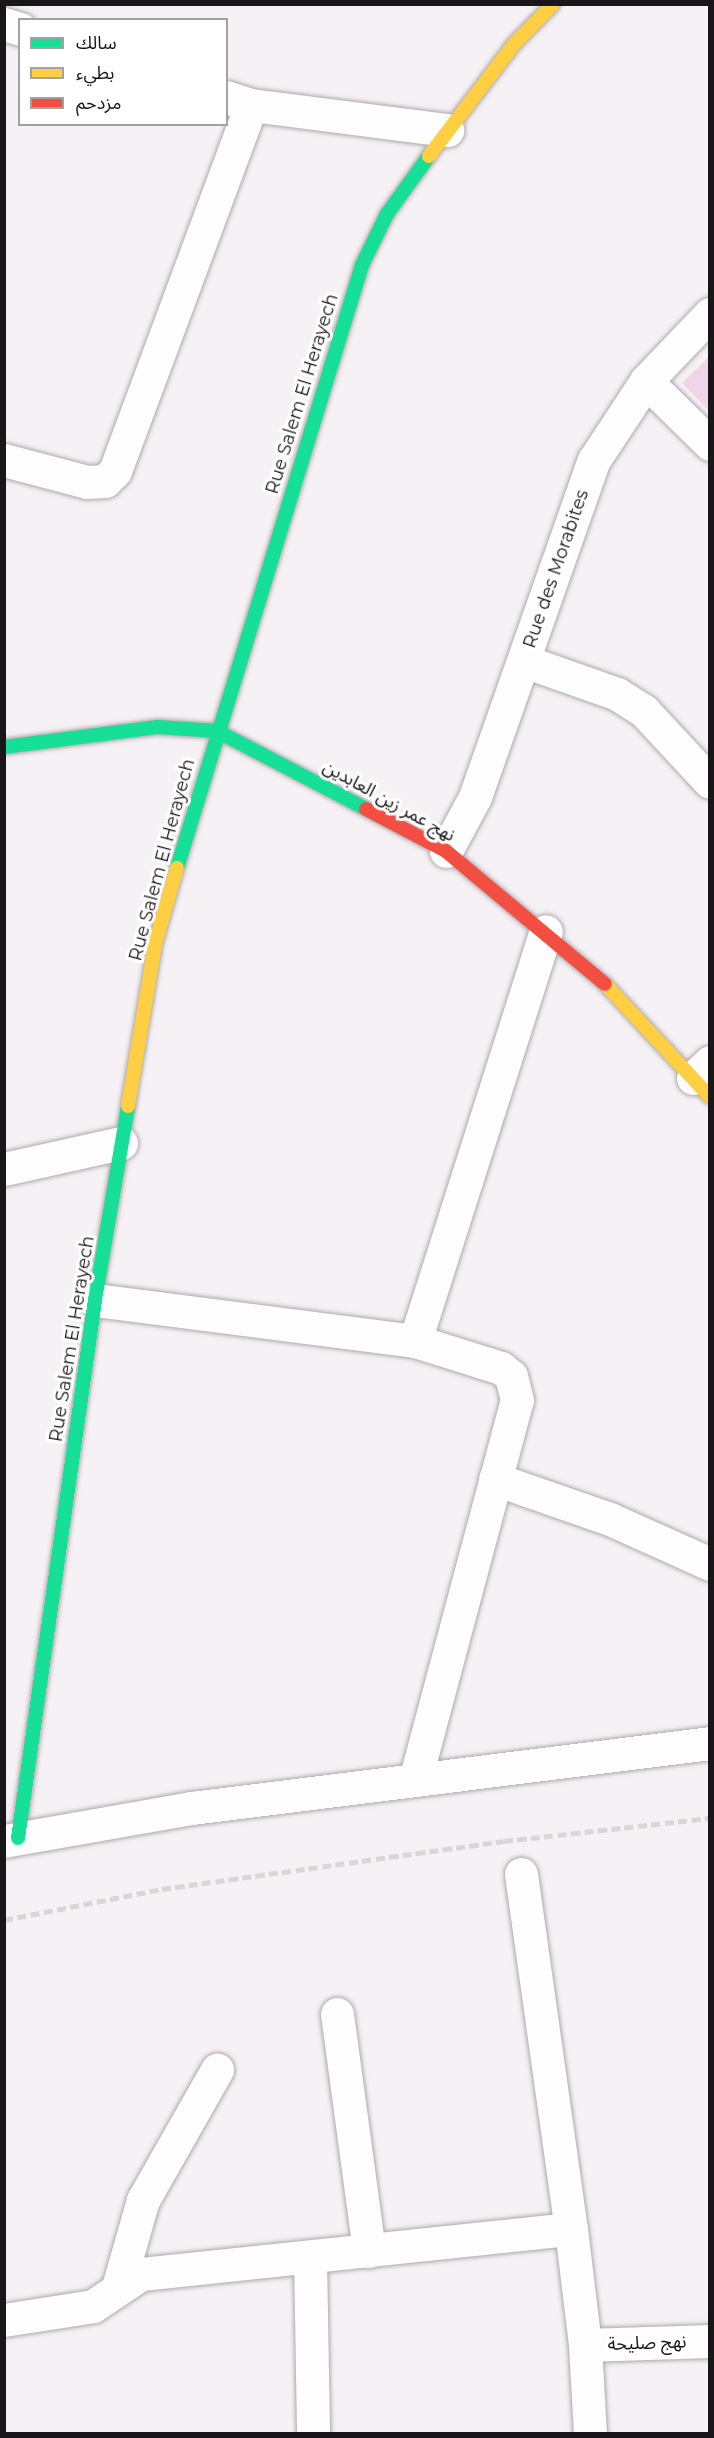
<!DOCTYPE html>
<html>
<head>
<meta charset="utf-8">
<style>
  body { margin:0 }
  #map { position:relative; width:714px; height:2438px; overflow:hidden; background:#f6f1f5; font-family:Montserrat,"Noto Sans Arabic",sans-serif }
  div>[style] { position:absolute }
  .green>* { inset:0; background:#eed5ea }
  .roads { filter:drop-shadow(0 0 2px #ada9ac) drop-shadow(0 0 2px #ada9ac) }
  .street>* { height:33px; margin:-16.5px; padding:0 16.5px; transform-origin:16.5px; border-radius:16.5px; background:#fefdfe }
  .fast>* { height:14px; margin:-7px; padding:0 7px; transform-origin:7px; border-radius:7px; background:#16e098 }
  .slow>* { height:14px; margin:-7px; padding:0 7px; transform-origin:7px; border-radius:7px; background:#ffcf43 }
  .jam>* { height:14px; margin:-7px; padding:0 7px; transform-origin:7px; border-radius:7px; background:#f24e42 }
  .rail>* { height:4.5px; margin-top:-2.25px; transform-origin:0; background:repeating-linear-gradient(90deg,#d7d7d7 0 9px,transparent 0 13.5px) }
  span { translate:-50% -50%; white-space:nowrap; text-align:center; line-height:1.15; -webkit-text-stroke:6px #fff; paint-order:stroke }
  .street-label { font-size:18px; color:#181618 }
  .frame { position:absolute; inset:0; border:6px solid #181618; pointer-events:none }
  .legend { position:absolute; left:18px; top:18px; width:210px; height:108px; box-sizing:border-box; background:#fff; border:2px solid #a3a2a3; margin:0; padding:8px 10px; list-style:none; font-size:18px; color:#181618 }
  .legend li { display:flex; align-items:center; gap:12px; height:30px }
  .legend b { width:30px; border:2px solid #a3a2a3 }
</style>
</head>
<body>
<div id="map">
  <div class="green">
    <div style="clip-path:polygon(709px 357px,709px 411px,682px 383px)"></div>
  </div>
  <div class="roads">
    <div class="street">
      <div style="left:4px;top:24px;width:17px;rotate:17deg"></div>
      <div style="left:226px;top:97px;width:26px;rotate:18deg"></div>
      <div style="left:251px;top:105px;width:198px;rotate:7.3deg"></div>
      <div style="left:646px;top:381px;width:90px;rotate:44.5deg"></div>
      <div style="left:4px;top:460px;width:86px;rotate:14.8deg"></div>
      <div style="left:87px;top:482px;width:18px;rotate:-3deg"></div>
      <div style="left:105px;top:481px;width:14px;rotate:-45deg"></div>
      <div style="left:115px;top:471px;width:390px;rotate:-69.6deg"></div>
      <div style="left:524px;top:661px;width:99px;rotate:19.5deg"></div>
      <div style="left:617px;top:694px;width:31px;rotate:32deg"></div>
      <div style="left:643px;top:710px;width:98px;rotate:47.1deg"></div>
      <div style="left:446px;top:851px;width:61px;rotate:-61.8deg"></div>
      <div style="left:475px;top:797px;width:357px;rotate:-70.6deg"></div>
      <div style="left:594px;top:460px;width:95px;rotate:-56.6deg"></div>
      <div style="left:646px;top:381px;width:93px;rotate:-46.3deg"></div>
      <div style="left:693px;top:1078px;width:23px;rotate:-43deg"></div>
      <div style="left:4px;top:1169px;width:120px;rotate:-12.5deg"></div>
      <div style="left:95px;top:1300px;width:323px;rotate:7.3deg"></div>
      <div style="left:415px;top:1341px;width:430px;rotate:-72.3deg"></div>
      <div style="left:495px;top:1479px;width:122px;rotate:19.2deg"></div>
      <div style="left:610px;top:1519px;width:110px;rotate:24.2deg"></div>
      <div style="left:415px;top:1780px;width:393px;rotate:-75deg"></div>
      <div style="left:517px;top:1400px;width:25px;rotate:-104deg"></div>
      <div style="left:511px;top:1376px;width:13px;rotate:-141deg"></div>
      <div style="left:501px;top:1368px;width:90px;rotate:-162.6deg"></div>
      <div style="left:4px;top:1841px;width:191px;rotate:-10deg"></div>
      <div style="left:192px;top:1808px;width:522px;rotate:-7.15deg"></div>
      <div style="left:521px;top:1874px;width:359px;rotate:82deg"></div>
      <div style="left:571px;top:2229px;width:117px;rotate:83.1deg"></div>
      <div style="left:585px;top:2345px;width:89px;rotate:86.8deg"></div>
      <div style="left:337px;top:2014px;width:239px;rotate:82.3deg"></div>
      <div style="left:310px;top:2257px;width:177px;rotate:89deg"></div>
      <div style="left:118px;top:2287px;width:91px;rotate:-74deg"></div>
      <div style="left:143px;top:2200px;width:150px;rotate:-60.4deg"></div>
      <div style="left:4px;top:2320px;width:90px;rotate:-8.9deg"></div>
      <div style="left:93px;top:2306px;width:58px;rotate:-33.7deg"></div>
      <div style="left:141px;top:2274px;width:432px;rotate:-6deg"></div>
      <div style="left:585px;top:2345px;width:125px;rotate:-1.8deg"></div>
    </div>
    <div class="fast">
      <div style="left:4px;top:747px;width:154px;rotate:-7.4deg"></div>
      <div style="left:157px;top:727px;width:60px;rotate:3.8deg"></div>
      <div style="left:217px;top:731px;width:168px;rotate:27.6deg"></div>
      <div style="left:177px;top:868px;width:631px;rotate:-72.94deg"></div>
      <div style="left:362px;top:265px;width:57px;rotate:-63.9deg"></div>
      <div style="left:387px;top:214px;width:72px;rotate:-54.1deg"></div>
      <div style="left:18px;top:1838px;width:543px;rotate:-81.85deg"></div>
      <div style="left:95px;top:1300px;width:197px;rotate:-80.3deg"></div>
    </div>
    <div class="slow">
      <div style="left:429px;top:156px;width:141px;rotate:-52.8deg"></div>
      <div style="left:514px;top:44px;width:56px;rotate:-45.7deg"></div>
      <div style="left:605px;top:984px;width:154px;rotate:47.1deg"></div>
      <div style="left:128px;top:1106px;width:164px;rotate:-80.5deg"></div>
      <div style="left:155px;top:944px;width:79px;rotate:-73.9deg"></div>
    </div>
    <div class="jam">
      <div style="left:366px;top:809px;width:90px;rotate:27.7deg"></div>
      <div style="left:446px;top:851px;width:207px;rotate:39.9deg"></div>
    </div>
  </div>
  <div class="rail">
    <div style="left:4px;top:1920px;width:161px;rotate:-11.1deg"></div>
    <div style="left:162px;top:1889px;width:345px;rotate:-8deg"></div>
    <div style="left:504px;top:1841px;width:207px;rotate:-6.4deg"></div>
  </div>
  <div class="street-label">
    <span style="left:302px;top:394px;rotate:-73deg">Rue Salem El Herayech</span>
    <span style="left:556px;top:569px;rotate:-71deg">Rue des Morabites</span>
    <span style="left:389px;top:801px;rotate:29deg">نهج عمر زين العابدين</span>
    <span style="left:162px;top:860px;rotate:-75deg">Rue Salem El Herayech</span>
    <span style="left:72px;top:1339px;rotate:-81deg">Rue Salem El Herayech</span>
    <span style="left:647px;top:2343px;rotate:-2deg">نهج صليحة</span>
  </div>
  <div class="frame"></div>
  <ul class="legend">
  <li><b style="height:8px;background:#16e098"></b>سالك</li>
  <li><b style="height:8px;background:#ffcf43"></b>بطيء</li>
  <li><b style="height:8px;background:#f24e42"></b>مزدحم</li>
  </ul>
</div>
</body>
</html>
